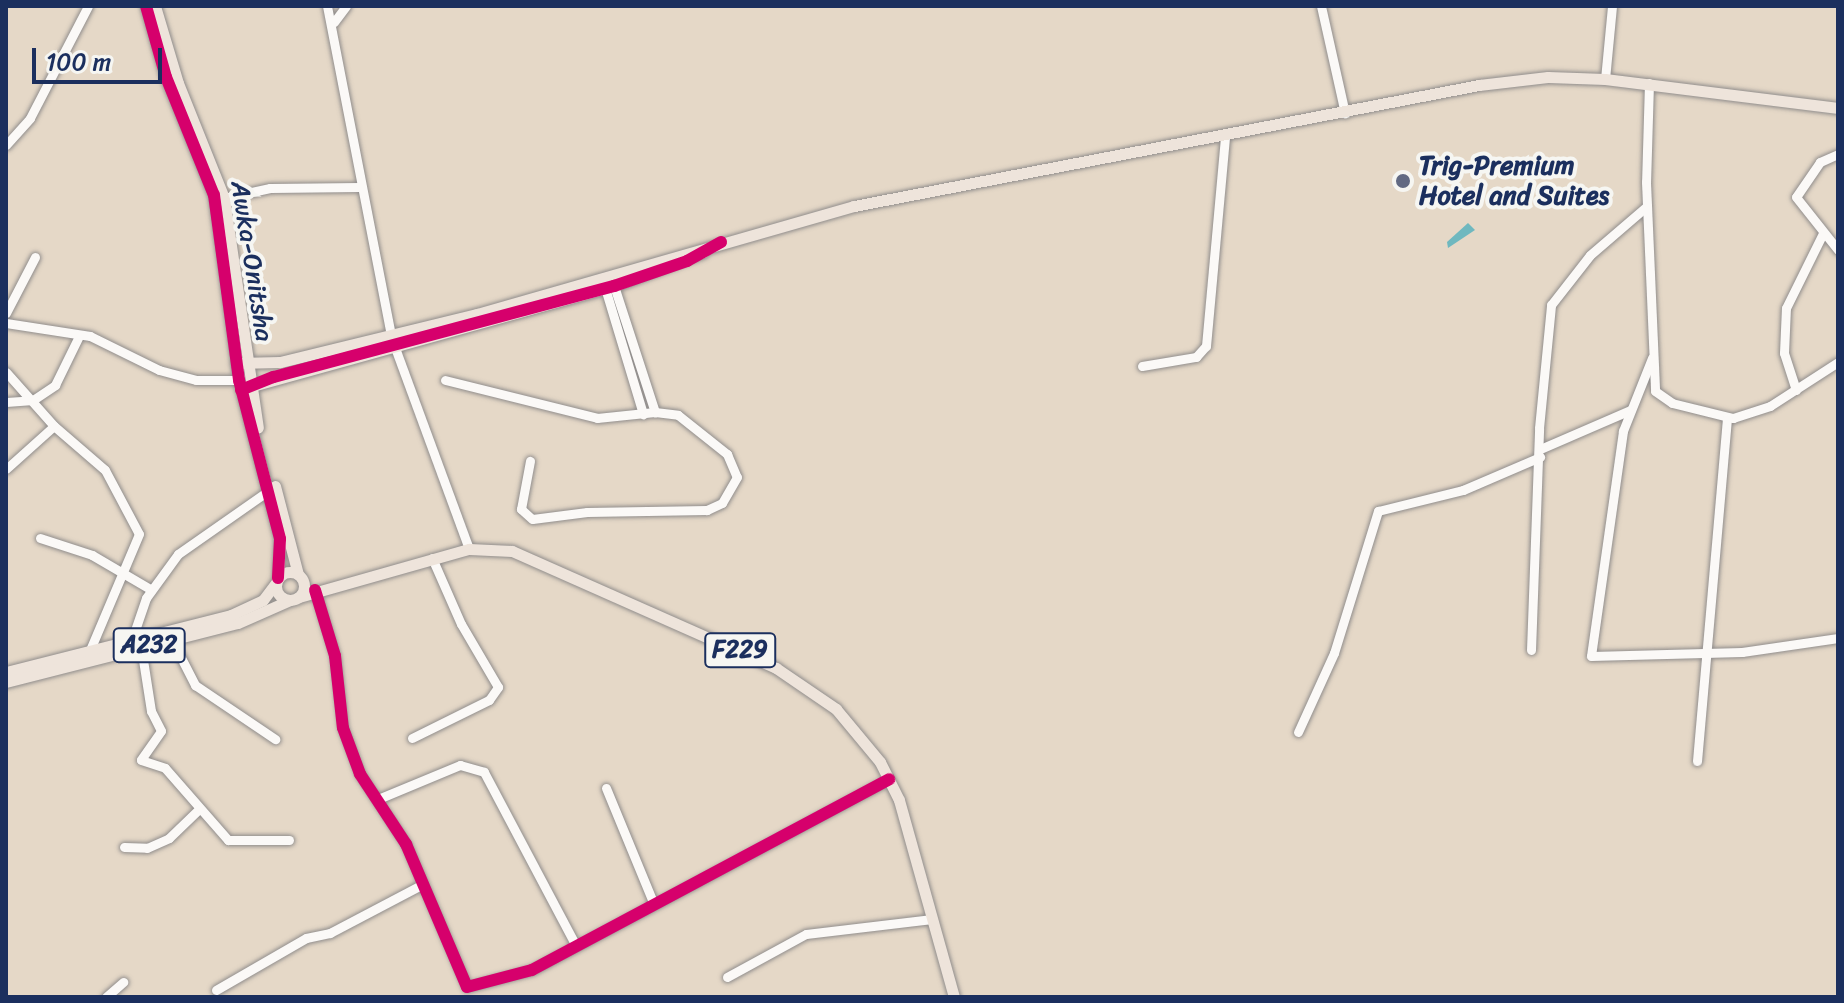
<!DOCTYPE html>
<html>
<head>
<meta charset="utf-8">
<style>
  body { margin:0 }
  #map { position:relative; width:1844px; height:1003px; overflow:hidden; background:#e5d8c7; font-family:Sriracha,sans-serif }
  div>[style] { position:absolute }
  .water>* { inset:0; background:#6fb8bf }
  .roads { filter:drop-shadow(0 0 2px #908d8c) drop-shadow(0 0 2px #908d8c) }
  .minor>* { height:9px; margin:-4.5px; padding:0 4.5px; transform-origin:4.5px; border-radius:4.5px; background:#fbf9f7 }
  .major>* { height:11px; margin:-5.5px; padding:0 5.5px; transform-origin:5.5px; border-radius:5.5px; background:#eee4db }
  .major>.ring { margin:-5.5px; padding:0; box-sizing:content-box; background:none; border:11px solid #eee4db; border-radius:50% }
  .cycleway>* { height:12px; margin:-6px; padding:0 6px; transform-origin:6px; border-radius:6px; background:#d6006c }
  .dots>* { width:22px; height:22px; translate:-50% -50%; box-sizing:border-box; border:4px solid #f6f6f2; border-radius:50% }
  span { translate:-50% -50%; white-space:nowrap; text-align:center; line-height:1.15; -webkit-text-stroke:8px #f6f6f2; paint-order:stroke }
  .shield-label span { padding:2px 6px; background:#f6f6f2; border:2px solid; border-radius:6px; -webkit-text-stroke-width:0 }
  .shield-label { font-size:24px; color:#1b2f5e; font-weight:700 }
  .poi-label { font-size:26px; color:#1b2f5e; font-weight:700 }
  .left { translate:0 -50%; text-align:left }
  .street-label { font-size:26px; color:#1b2f5e }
  .frame { position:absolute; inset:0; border:8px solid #1b2f5e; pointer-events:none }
  .scale { position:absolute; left:32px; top:48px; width:130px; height:36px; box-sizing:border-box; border:4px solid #1b2f5e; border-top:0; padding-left:10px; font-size:24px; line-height:28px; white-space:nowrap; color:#1b2f5e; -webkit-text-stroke:6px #f6f6f2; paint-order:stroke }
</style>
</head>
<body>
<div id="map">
  <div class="water">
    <div style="clip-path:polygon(1468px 223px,1475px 230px,1448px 248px,1447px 242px)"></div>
  </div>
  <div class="roads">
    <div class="minor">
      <div style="left:327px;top:6px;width:335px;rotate:79deg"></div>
      <div style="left:1321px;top:6px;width:110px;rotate:77.4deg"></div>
      <div style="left:334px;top:22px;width:20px;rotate:-53deg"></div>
      <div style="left:1605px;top:79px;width:73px;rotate:-84.5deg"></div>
      <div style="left:1649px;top:83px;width:99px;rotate:91.7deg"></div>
      <div style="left:1646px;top:182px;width:209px;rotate:87.5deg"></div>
      <div style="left:1655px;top:391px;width:21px;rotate:35deg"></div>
      <div style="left:1672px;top:403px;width:63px;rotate:13.8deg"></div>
      <div style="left:1733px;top:418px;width:39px;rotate:-18deg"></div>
      <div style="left:1770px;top:406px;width:81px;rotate:-32.9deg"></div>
      <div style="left:6px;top:145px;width:36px;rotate:-48deg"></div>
      <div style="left:30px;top:118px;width:126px;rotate:-62.6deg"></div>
      <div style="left:1838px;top:154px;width:20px;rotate:156deg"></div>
      <div style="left:1820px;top:162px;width:42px;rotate:124.4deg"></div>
      <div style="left:1796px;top:197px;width:68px;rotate:51.6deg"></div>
      <div style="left:224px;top:198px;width:47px;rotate:-12.3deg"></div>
      <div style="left:270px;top:188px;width:90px;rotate:-0.6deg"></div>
      <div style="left:614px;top:286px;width:133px;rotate:72deg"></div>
      <div style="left:605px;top:288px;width:132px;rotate:73.2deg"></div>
      <div style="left:6px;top:313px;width:63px;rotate:-62.6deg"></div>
      <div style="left:6px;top:323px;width:85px;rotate:8.8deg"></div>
      <div style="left:90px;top:336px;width:77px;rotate:26.2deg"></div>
      <div style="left:159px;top:370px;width:38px;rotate:15deg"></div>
      <div style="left:196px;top:380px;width:43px"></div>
      <div style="left:394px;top:345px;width:217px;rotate:69.8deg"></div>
      <div style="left:1652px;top:358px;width:79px;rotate:111.7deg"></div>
      <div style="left:1623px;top:431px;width:227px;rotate:98.1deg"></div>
      <div style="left:1591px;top:656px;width:151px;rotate:-1.5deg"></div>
      <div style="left:1742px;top:652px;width:97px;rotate:-8.3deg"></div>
      <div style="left:1142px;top:366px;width:55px;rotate:-9.5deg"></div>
      <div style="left:1196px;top:357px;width:15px;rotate:-48deg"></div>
      <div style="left:1206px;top:346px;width:210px;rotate:-84.8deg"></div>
      <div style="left:6px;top:372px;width:72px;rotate:48.4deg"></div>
      <div style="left:54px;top:426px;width:67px;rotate:40.8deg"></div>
      <div style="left:105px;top:470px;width:72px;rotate:62deg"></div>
      <div style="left:139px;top:534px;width:126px;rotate:112.9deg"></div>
      <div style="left:445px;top:380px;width:157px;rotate:14deg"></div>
      <div style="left:597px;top:418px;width:58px;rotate:-5.9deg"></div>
      <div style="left:655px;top:412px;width:23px;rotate:7deg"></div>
      <div style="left:678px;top:415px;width:63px;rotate:38.5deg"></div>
      <div style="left:727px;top:454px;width:25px;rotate:67deg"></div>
      <div style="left:737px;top:477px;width:30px;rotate:120deg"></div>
      <div style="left:722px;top:503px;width:17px;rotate:155deg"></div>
      <div style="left:707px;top:510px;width:120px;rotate:179deg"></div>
      <div style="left:587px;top:512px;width:55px;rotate:172.7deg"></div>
      <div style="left:532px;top:519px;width:15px;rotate:-138deg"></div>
      <div style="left:521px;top:509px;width:49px;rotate:-79.4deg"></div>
      <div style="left:1796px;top:390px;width:39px;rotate:-108deg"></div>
      <div style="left:1784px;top:353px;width:45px;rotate:-87.5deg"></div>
      <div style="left:1786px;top:308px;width:84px;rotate:-63.7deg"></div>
      <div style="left:6px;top:402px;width:27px;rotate:-4deg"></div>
      <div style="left:33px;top:400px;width:27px;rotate:-34deg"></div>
      <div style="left:55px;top:385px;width:55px;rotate:-63.9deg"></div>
      <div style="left:1540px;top:449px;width:98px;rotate:-23.4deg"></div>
      <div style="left:6px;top:469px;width:64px;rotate:-41.9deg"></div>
      <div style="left:40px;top:538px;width:55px;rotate:18.1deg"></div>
      <div style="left:92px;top:555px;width:69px;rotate:30.3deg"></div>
      <div style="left:315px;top:590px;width:69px;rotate:73.1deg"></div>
      <div style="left:335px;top:656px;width:72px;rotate:83.7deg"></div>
      <div style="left:343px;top:728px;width:49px;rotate:69.7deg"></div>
      <div style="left:360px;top:774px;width:84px;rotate:56.7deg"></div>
      <div style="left:406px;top:844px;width:155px;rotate:66.9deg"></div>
      <div style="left:467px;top:987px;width:67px;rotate:-14.7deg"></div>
      <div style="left:532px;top:970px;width:405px;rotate:-28.1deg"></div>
      <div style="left:132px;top:639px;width:43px;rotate:-71.1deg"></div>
      <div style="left:146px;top:598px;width:54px;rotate:-54deg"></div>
      <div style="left:178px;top:554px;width:110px;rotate:-35deg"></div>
      <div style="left:172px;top:640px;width:51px;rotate:62.9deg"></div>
      <div style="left:195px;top:685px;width:97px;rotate:34deg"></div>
      <div style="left:141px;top:647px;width:65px;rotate:81.1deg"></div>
      <div style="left:151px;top:711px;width:22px;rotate:63deg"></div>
      <div style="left:161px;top:731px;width:35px;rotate:125deg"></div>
      <div style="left:141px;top:760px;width:25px;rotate:18deg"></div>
      <div style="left:165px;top:768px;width:96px;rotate:48.8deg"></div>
      <div style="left:228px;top:840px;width:61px"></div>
      <div style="left:1531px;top:650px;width:222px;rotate:-87.9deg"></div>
      <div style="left:1539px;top:428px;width:124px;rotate:-84.4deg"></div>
      <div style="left:1551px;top:305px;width:63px;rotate:-52deg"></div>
      <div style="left:1590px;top:255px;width:75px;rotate:-40.7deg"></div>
      <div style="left:1298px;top:732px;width:87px;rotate:-65.5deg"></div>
      <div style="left:1334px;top:653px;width:149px;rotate:-72.8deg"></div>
      <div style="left:1378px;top:511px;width:88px;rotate:-13.9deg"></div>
      <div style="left:1463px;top:490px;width:84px;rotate:-23.2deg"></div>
      <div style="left:412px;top:738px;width:86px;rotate:-26.3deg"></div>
      <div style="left:489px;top:700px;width:16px;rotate:-55deg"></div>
      <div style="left:498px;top:687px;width:73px;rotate:-120.4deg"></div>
      <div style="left:461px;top:624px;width:72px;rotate:-113.7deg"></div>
      <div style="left:1697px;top:761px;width:344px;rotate:-85deg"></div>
      <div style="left:606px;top:788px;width:123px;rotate:67.6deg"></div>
      <div style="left:378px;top:799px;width:89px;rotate:-22.5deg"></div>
      <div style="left:460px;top:765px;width:25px;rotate:16deg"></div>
      <div style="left:484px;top:772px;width:195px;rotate:62.1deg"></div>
      <div style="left:124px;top:847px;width:23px;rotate:2deg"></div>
      <div style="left:147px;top:848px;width:24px;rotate:-24deg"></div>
      <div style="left:169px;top:838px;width:40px;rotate:-44deg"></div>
      <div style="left:727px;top:977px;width:90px;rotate:-28.6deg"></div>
      <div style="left:806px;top:934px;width:127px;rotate:-6.8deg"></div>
      <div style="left:216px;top:990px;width:104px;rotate:-30deg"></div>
      <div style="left:306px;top:938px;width:25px;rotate:-12deg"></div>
      <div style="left:330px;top:933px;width:105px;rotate:-27.8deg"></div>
      <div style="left:106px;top:997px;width:23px;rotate:-41deg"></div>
    </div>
    <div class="major">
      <div style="left:146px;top:6px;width:74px;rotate:74.3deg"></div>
      <div style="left:166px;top:77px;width:127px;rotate:67.9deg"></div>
      <div style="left:214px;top:195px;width:187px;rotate:82.3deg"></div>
      <div style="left:239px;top:380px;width:164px;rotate:75.5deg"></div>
      <div style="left:280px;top:539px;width:39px;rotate:93deg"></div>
      <div style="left:155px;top:6px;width:80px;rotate:73.4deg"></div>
      <div style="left:178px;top:83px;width:124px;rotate:68.2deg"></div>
      <div style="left:224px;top:198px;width:232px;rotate:81.6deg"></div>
      <div style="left:236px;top:363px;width:44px;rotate:-1.3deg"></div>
      <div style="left:280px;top:362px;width:203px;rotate:-13.7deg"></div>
      <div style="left:477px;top:314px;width:392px;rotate:-16deg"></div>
      <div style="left:854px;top:206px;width:637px;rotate:-10.96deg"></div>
      <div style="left:1479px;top:85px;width:69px;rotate:-6.6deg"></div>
      <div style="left:1548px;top:77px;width:57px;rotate:2deg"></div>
      <div style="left:1605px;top:79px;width:235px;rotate:7.1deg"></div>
      <div style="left:245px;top:388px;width:383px;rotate:-15.5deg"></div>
      <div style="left:614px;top:286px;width:95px;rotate:-20.9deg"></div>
      <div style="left:275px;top:486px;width:91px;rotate:75.4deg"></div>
      <div class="ring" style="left:276px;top:572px;width:17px;height:17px"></div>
      <div style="left:299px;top:597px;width:177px;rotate:-15.8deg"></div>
      <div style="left:469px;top:549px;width:43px;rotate:2.7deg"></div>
      <div style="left:512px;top:551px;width:289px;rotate:23.9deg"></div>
      <div style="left:776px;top:668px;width:73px;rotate:34.3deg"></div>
      <div style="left:836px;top:709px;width:69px;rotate:50.3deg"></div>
      <div style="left:880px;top:762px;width:42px;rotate:63.4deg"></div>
      <div style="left:899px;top:800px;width:205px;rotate:74.4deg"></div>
      <div style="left:6px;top:672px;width:232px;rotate:-14.2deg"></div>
      <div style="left:231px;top:615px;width:35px;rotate:-25deg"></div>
      <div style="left:263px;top:600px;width:21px;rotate:-53deg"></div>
      <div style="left:6px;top:682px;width:239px;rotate:-14.3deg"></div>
      <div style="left:238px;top:623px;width:57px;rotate:-23.9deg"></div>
    </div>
  </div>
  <div class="cycleway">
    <div style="left:146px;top:6px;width:74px;rotate:74.3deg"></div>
    <div style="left:166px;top:77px;width:127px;rotate:67.9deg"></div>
    <div style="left:214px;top:195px;width:187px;rotate:82.3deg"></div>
    <div style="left:239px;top:380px;width:164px;rotate:75.5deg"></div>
    <div style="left:280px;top:539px;width:39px;rotate:93deg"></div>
    <div style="left:241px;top:390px;width:35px;rotate:-22deg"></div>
    <div style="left:274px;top:377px;width:352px;rotate:-15deg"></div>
    <div style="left:614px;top:286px;width:77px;rotate:-18.9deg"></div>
    <div style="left:687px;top:261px;width:39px;rotate:-29deg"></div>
    <div style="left:315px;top:590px;width:69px;rotate:73.1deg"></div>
    <div style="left:335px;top:656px;width:72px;rotate:83.7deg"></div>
    <div style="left:343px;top:728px;width:49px;rotate:69.7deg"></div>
    <div style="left:360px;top:774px;width:84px;rotate:56.7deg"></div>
    <div style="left:406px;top:844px;width:155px;rotate:66.9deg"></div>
    <div style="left:467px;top:987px;width:67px;rotate:-14.7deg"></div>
    <div style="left:532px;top:970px;width:405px;rotate:-28.1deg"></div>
  </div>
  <div class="dots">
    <div style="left:1403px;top:181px;background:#626a83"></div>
  </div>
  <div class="shield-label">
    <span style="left:149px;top:645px">A232</span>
    <span style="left:740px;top:650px">F229</span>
  </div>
  <div class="poi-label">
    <span class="left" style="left:1419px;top:181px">Trig-Premium<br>Hotel and Suites</span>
  </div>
  <div class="street-label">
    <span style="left:252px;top:261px;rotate:81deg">Awka-Onitsha</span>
  </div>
  <div class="frame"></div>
  <div class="scale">100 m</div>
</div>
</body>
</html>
